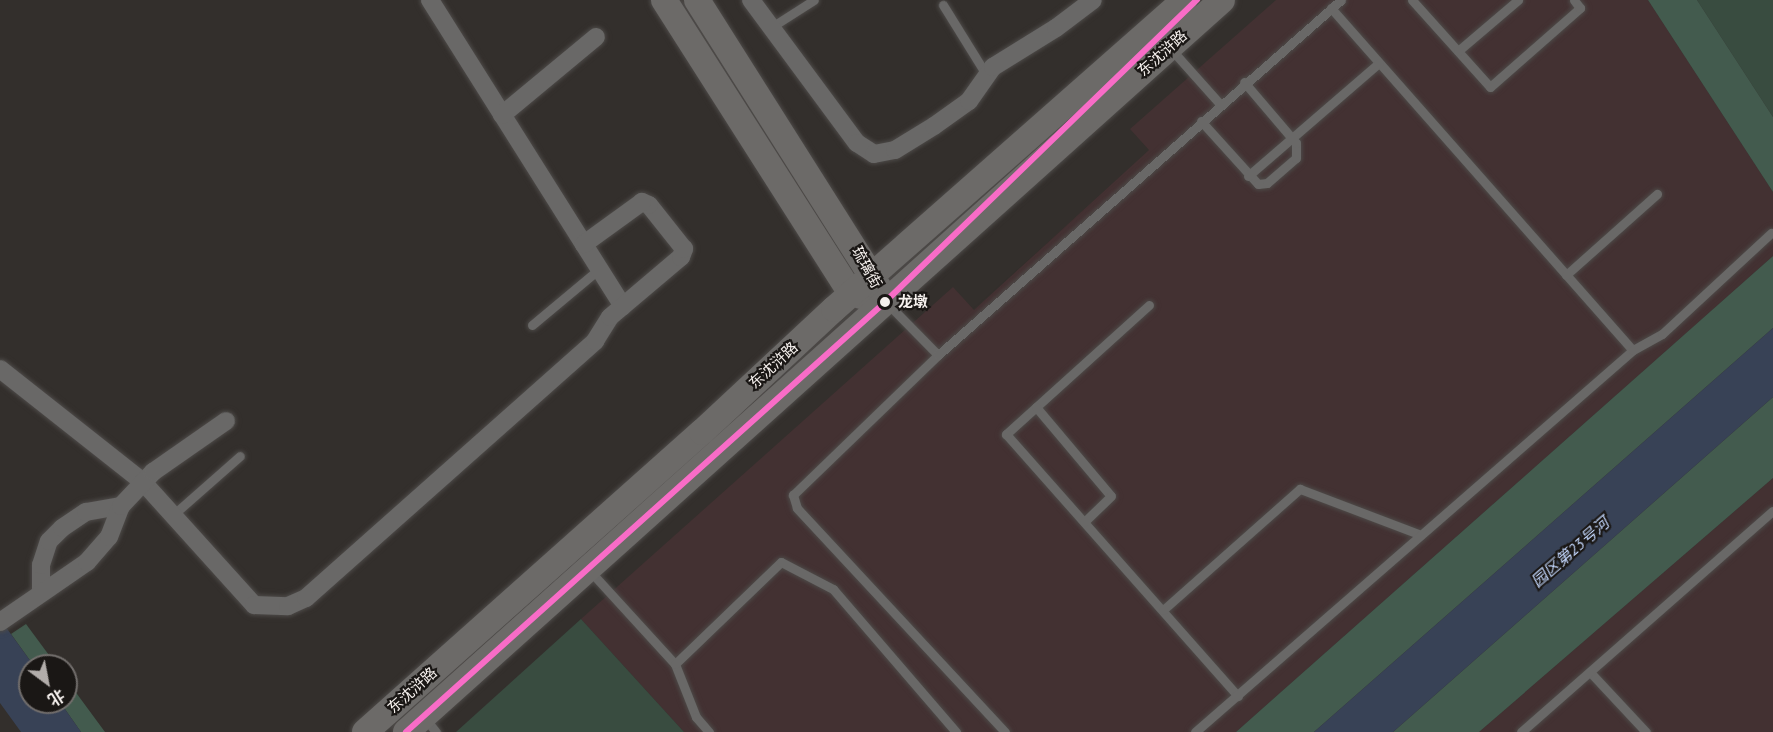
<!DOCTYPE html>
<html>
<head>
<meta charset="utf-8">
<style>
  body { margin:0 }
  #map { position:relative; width:1773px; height:732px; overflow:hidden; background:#332f2c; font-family:"PT Sans","Noto Sans SC",sans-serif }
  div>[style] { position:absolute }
  .industrial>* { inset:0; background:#433132 }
  .green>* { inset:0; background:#394c40 }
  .forest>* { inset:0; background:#435b4e }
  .water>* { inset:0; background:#384256 }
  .roads { filter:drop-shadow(0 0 2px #4d4a48) drop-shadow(0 0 2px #4d4a48) }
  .lane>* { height:9px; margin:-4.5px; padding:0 4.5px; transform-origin:4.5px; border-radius:4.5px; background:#696867 }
  .street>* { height:18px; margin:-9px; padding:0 9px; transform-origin:9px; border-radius:9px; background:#696867 }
  .secondary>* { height:26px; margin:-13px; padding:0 13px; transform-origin:13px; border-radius:13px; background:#6c6a68 }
  .metro-1>* { height:6px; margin:-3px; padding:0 3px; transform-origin:3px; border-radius:3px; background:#f86cc7 }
  .dots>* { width:16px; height:16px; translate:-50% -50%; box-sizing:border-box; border:3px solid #1a1715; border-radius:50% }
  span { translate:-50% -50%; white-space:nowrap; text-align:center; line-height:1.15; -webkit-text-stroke:4.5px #1a1715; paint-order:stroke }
  .street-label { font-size:15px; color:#f6f1ee }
  .stop-label { font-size:15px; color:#f6f1ee; font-weight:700 }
  .left { translate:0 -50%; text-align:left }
  .water-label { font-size:16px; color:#c4d8fe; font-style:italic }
  .north { position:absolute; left:18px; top:654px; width:60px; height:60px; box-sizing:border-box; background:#1a1715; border:2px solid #726e6c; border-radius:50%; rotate:148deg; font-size:16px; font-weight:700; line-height:24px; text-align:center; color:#f6f1ee }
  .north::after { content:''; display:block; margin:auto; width:21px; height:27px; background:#b2adaa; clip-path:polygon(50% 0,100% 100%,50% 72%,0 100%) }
</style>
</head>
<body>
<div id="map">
  <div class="industrial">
    <div style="clip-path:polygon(1276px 0,1648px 0,1773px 192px,1773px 256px,1236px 732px,684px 732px,581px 619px,953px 287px,974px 310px,1149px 150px,1130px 129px)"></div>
    <div style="clip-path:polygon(1773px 478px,1773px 732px,1479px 732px)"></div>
  </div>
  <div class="green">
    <div style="clip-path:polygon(1697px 0,1773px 0,1773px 117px)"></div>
    <div style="clip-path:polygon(581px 619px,684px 732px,456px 732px)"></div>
  </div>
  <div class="forest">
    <div style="clip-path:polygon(1648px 0,1697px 0,1773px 117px,1773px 192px)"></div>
    <div style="clip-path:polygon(1773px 256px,1773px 328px,1314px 732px,1236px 732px)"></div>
    <div style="clip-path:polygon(1773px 397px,1773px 478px,1479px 732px,1393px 732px)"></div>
    <div style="clip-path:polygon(26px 624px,57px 666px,34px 666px,11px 634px)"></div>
    <div style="clip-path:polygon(66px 679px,105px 732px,81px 732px,60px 702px,66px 702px)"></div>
  </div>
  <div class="water">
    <div style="clip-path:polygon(1773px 328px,1773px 397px,1393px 732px,1314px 732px)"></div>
    <div style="clip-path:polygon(0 619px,34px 666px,30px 666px,30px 702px,60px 702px,81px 732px,21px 732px,0 703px)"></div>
  </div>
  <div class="roads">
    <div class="lane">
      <div style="left:1412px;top:0;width:117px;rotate:48.1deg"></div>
      <div style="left:1490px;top:87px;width:120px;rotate:-41.3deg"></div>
      <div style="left:1580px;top:8px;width:10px;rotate:-127deg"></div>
      <div style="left:943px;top:5px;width:84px;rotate:58.2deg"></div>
      <div style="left:1331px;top:8px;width:456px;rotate:48.6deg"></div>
      <div style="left:770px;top:28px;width:52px;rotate:-32.5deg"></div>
      <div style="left:1170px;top:48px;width:75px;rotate:48.2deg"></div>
      <div style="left:1458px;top:51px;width:79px;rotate:-40.4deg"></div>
      <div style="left:1201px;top:121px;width:85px;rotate:47.9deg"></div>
      <div style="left:1258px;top:184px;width:9px;rotate:-6deg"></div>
      <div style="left:1267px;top:183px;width:38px;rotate:-41deg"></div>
      <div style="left:1296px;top:158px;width:15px;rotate:-90deg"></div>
      <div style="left:1296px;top:143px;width:80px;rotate:-130.4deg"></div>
      <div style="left:1248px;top:176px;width:173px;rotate:-40.8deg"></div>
      <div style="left:1566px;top:275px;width:122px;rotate:-41.7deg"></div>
      <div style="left:888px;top:304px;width:71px;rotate:45.6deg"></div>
      <div style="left:1149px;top:305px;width:193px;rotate:137.9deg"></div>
      <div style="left:1006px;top:434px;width:350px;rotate:48.5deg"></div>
      <div style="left:532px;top:325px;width:87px;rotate:-39.9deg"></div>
      <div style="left:1036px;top:407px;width:116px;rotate:49.9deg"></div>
      <div style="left:1111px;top:496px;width:37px;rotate:136deg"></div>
      <div style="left:173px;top:515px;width:89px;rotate:-41.4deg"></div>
      <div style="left:590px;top:571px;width:126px;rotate:47.6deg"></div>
      <div style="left:675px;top:664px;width:57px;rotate:68.4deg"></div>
      <div style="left:696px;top:717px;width:20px;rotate:49deg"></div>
      <div style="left:1163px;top:610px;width:183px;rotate:-41.5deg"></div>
      <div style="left:1300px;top:489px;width:129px;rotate:20.8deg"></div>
      <div style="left:675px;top:664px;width:147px;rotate:-43.9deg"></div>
      <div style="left:781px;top:562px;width:59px;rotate:27.4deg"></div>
      <div style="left:833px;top:589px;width:189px;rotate:49.3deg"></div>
      <div style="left:1590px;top:672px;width:82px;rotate:47deg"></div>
      <div style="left:425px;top:718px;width:18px;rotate:52deg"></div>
      <div style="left:1005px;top:732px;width:306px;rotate:-132.9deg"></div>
      <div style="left:797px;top:508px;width:14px;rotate:-107deg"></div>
      <div style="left:793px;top:495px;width:202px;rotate:-44deg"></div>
      <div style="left:938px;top:355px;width:537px;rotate:-41.38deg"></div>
      <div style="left:1195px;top:732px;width:581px;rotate:-41.09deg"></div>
      <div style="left:1633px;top:350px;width:33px;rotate:-29deg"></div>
      <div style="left:1662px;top:334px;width:149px;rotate:-42.8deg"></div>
      <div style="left:1521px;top:732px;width:335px;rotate:-41.3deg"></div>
    </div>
    <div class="street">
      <div style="left:430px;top:0;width:362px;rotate:57.8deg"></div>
      <div style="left:751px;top:0;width:178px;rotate:53.5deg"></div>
      <div style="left:857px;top:143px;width:20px;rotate:33deg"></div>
      <div style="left:874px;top:154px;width:21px;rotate:-11deg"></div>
      <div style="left:895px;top:150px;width:46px;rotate:-31.6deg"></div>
      <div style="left:934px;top:126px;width:43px;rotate:-35.5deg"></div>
      <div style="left:969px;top:101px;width:42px;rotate:-54.8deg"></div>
      <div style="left:993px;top:67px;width:74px;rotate:-31.8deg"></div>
      <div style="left:1056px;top:28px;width:46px;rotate:-37.1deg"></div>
      <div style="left:502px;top:115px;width:122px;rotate:-39.7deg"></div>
      <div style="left:0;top:369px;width:182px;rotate:38.3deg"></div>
      <div style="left:143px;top:482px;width:166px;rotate:47.9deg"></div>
      <div style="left:254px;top:605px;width:34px;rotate:2deg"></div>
      <div style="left:288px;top:606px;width:20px;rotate:-24deg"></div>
      <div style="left:306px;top:598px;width:387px;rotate:-41.6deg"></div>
      <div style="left:595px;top:341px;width:28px;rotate:-58deg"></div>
      <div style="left:610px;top:317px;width:93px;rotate:-40.2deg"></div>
      <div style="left:681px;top:257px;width:9px;rotate:-69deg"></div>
      <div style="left:684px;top:249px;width:56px;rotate:-128.5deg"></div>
      <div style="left:649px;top:205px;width:8px;rotate:-157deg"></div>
      <div style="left:642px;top:202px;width:72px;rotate:144.1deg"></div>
      <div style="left:41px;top:591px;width:26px;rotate:-90deg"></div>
      <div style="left:41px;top:565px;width:25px;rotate:-72deg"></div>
      <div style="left:49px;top:541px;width:18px;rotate:-45deg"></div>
      <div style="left:62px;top:528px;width:29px;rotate:-34deg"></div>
      <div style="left:86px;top:512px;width:36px;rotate:-10deg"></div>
      <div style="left:0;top:622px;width:106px;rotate:-34.6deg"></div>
      <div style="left:87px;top:562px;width:33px;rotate:-49deg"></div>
      <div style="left:109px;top:537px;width:33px;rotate:-69deg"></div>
      <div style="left:121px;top:506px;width:47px;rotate:-46.7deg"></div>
      <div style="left:153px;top:472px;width:89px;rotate:-34.9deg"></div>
    </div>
    <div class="secondary">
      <div style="left:664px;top:0;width:348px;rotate:57.5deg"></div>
      <div style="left:851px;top:293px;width:15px;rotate:16deg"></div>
      <div style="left:697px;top:0;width:342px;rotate:57.7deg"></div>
      <div style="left:365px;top:732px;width:451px;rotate:-41.7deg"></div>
      <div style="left:702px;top:432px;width:180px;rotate:-43deg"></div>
      <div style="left:834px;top:309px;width:467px;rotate:-41.4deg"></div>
      <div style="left:406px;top:732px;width:1096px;rotate:-41.89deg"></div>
    </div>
  </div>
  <div class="metro-1">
    <div style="left:406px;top:732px;width:642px;rotate:-41.91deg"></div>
    <div style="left:884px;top:303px;width:436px;rotate:-44.1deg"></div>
  </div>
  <div class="dots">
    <div style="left:885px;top:302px;background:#f6f1ee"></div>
  </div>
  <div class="street-label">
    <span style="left:1162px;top:53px;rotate:-42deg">东沈浒路</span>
    <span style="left:867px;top:267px;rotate:61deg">琉璃街</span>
    <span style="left:773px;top:365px;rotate:-43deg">东沈浒路</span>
    <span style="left:412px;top:690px;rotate:-42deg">东沈浒路</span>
  </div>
  <div class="stop-label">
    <span class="left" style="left:898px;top:302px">龙墩</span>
  </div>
  <div class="water-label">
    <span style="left:1570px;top:552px;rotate:-41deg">园区第23号河</span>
  </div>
  <div class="north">北</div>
</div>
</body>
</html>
